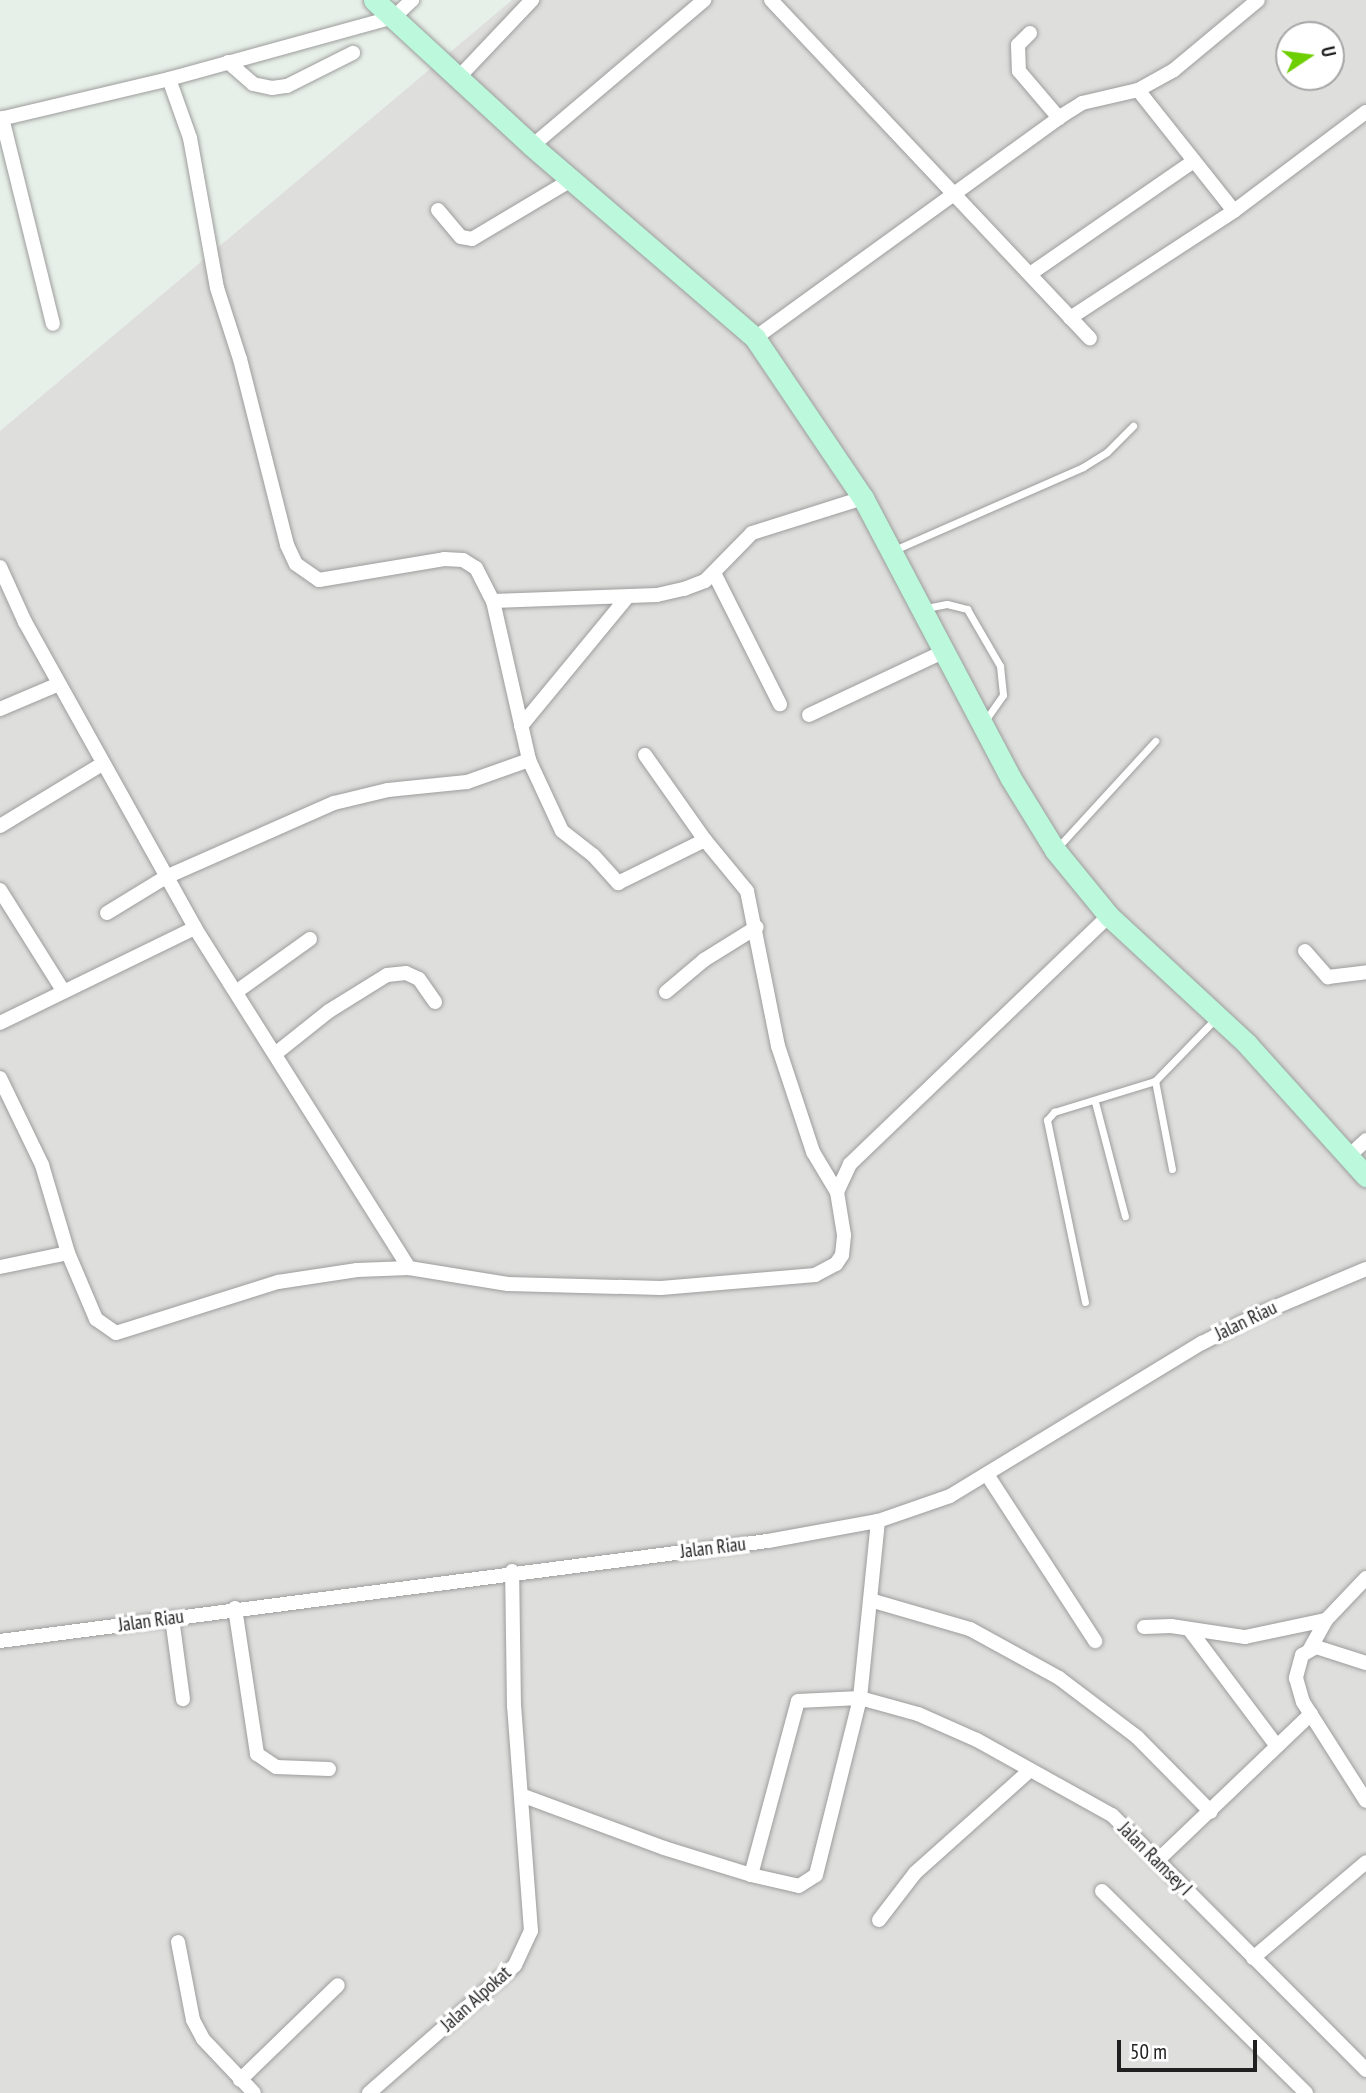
<!DOCTYPE html>
<html>
<head>
<meta charset="utf-8">
<style>
  body { margin:0 }
  #map { position:relative; width:1366px; height:2093px; overflow:hidden; background:#e7f0e8; font-family:"PT Sans Narrow",sans-serif }
  div>[style] { position:absolute }
  .residential>* { inset:0; background:#dededd }
  .roads { filter:drop-shadow(0 0 2px #9d9d9d) drop-shadow(0 0 2px #9d9d9d) }
  .service>* { height:7px; margin:-3.5px; padding:0 3.5px; transform-origin:3.5px; border-radius:3.5px; background:#fff }
  .minor>* { height:14px; margin:-7px; padding:0 7px; transform-origin:7px; border-radius:7px; background:#fff }
  .secondary>* { height:21px; margin:-10.5px; padding:0 10.5px; transform-origin:10.5px; border-radius:10.5px; background:#bcf9dc }
  span { translate:-50% -50%; white-space:nowrap; text-align:center; line-height:1.15; -webkit-text-stroke:7px #fff; paint-order:stroke }
  .street-label { font-size:19px; color:#202020 }
  .north { position:absolute; left:1275px; top:21px; width:70px; height:70px; box-sizing:border-box; background:#fff; border:2px solid #a6a6a6; border-radius:50%; rotate:77deg; font-size:19px; font-weight:700; line-height:28px; text-align:center; color:#202020 }
  .north::after { content:''; display:block; margin:auto; width:24px; height:32px; background:#6dce02; clip-path:polygon(50% 0,100% 100%,50% 72%,0 100%) }
  .scale { position:absolute; left:1117px; top:2040px; width:140px; height:32px; box-sizing:border-box; border:4px solid #202020; border-top:0; padding-left:9px; font-size:21px; line-height:24px; white-space:nowrap; color:#202020; -webkit-text-stroke:5px #fff; paint-order:stroke }
</style>
</head>
<body>
<div id="map">
  <div class="residential">
    <div style="clip-path:polygon(evenodd,512px 0,1366px 0,1366px 2093px,0 2093px,0 431px,512px 0,1289px 35px,1331px 35px,1331px 77px,1289px 77px,1289px 35px)"></div>
  </div>
  <div class="roads">
    <div class="service">
      <div style="left:892px;top:551px;width:209px;rotate:-23.7deg"></div>
      <div style="left:1083px;top:467px;width:28px;rotate:-32deg"></div>
      <div style="left:1107px;top:452px;width:37px;rotate:-45deg"></div>
      <div style="left:926px;top:608px;width:21px;rotate:-11deg"></div>
      <div style="left:947px;top:604px;width:21px;rotate:14deg"></div>
      <div style="left:967px;top:609px;width:66px;rotate:59.9deg"></div>
      <div style="left:1000px;top:666px;width:29px;rotate:84deg"></div>
      <div style="left:1003px;top:695px;width:32px;rotate:125deg"></div>
      <div style="left:1058px;top:847px;width:144px;rotate:-47.5deg"></div>
      <div style="left:1095px;top:1102px;width:118px;rotate:75.3deg"></div>
      <div style="left:1172px;top:1169px;width:90px;rotate:-100.9deg"></div>
      <div style="left:1155px;top:1081px;width:86px;rotate:-45.9deg"></div>
      <div style="left:1085px;top:1302px;width:186px;rotate:-101.8deg"></div>
      <div style="left:1047px;top:1120px;width:11px;rotate:-49deg"></div>
      <div style="left:1054px;top:1112px;width:106px;rotate:-17.1deg"></div>
    </div>
    <div class="minor">
      <div style="left:771px;top:0;width:465px;rotate:46.7deg"></div>
      <div style="left:1030px;top:33px;width:17px;rotate:135deg"></div>
      <div style="left:1018px;top:45px;width:26px;rotate:88deg"></div>
      <div style="left:1019px;top:71px;width:62px;rotate:49.6deg"></div>
      <div style="left:228px;top:62px;width:33px;rotate:41deg"></div>
      <div style="left:253px;top:84px;width:19px;rotate:12deg"></div>
      <div style="left:272px;top:88px;width:15px;rotate:-8deg"></div>
      <div style="left:287px;top:86px;width:74px;rotate:-26.6deg"></div>
      <div style="left:458px;top:78px;width:108px;rotate:-46.5deg"></div>
      <div style="left:169px;top:79px;width:63px;rotate:70.4deg"></div>
      <div style="left:190px;top:138px;width:152px;rotate:79.8deg"></div>
      <div style="left:217px;top:288px;width:75px;rotate:72.1deg"></div>
      <div style="left:240px;top:359px;width:192px;rotate:75.8deg"></div>
      <div style="left:287px;top:545px;width:21px;rotate:65deg"></div>
      <div style="left:296px;top:564px;width:28px;rotate:35deg"></div>
      <div style="left:319px;top:580px;width:127px;rotate:-9.5deg"></div>
      <div style="left:444px;top:559px;width:19px;rotate:3deg"></div>
      <div style="left:463px;top:560px;width:15px;rotate:32deg"></div>
      <div style="left:476px;top:568px;width:37px;rotate:63deg"></div>
      <div style="left:493px;top:601px;width:163px;rotate:77.2deg"></div>
      <div style="left:529px;top:760px;width:78px;rotate:65.1deg"></div>
      <div style="left:562px;top:831px;width:39px;rotate:38deg"></div>
      <div style="left:593px;top:855px;width:38px;rotate:48deg"></div>
      <div style="left:618px;top:883px;width:97px;rotate:-26.3deg"></div>
      <div style="left:705px;top:840px;width:66px;rotate:50.5deg"></div>
      <div style="left:747px;top:891px;width:158px;rotate:78.7deg"></div>
      <div style="left:778px;top:1046px;width:112px;rotate:71.7deg"></div>
      <div style="left:813px;top:1152px;width:47px;rotate:59deg"></div>
      <div style="left:1138px;top:90px;width:154px;rotate:51.6deg"></div>
      <div style="left:1234px;top:211px;width:165px;rotate:-36.9deg"></div>
      <div style="left:2px;top:118px;width:212px;rotate:76.1deg"></div>
      <div style="left:0;top:119px;width:174px;rotate:-13.3deg"></div>
      <div style="left:169px;top:79px;width:233px;rotate:-15.4deg"></div>
      <div style="left:394px;top:17px;width:25px;rotate:-43deg"></div>
      <div style="left:532px;top:146px;width:226px;rotate:-40.3deg"></div>
      <div style="left:438px;top:210px;width:35px;rotate:50deg"></div>
      <div style="left:461px;top:237px;width:11px;rotate:10deg"></div>
      <div style="left:472px;top:239px;width:115px;rotate:-30.8deg"></div>
      <div style="left:1030px;top:274px;width:199px;rotate:-34.6deg"></div>
      <div style="left:1070px;top:318px;width:196px;rotate:-33.1deg"></div>
      <div style="left:755px;top:338px;width:380px;rotate:-35.9deg"></div>
      <div style="left:1063px;top:115px;width:22px;rotate:-32deg"></div>
      <div style="left:1082px;top:103px;width:57px;rotate:-13.1deg"></div>
      <div style="left:1138px;top:90px;width:41px;rotate:-29.1deg"></div>
      <div style="left:1174px;top:70px;width:109px;rotate:-39.8deg"></div>
      <div style="left:0;top:567px;width:60px;rotate:65.6deg"></div>
      <div style="left:25px;top:622px;width:350px;rotate:60.9deg"></div>
      <div style="left:195px;top:928px;width:402px;rotate:57.8deg"></div>
      <div style="left:714px;top:573px;width:147px;rotate:63.3deg"></div>
      <div style="left:493px;top:601px;width:164px;rotate:-2.1deg"></div>
      <div style="left:657px;top:595px;width:28px;rotate:-13deg"></div>
      <div style="left:684px;top:589px;width:22px;rotate:-21deg"></div>
      <div style="left:705px;top:581px;width:67px;rotate:-45.6deg"></div>
      <div style="left:752px;top:533px;width:116px;rotate:-17.5deg"></div>
      <div style="left:0;top:709px;width:64px;rotate:-23deg"></div>
      <div style="left:809px;top:715px;width:148px;rotate:-25.2deg"></div>
      <div style="left:521px;top:726px;width:168px;rotate:-50.5deg"></div>
      <div style="left:645px;top:755px;width:104px;rotate:54.8deg"></div>
      <div style="left:0;top:826px;width:119px;rotate:-31.3deg"></div>
      <div style="left:0;top:890px;width:117px;rotate:57.9deg"></div>
      <div style="left:107px;top:913px;width:69px;rotate:-31.4deg"></div>
      <div style="left:166px;top:877px;width:184px;rotate:-23.8deg"></div>
      <div style="left:334px;top:803px;width:56px;rotate:-13.5deg"></div>
      <div style="left:388px;top:790px;width:79px;rotate:-5.8deg"></div>
      <div style="left:467px;top:782px;width:66px;rotate:-19.5deg"></div>
      <div style="left:1305px;top:951px;width:35px;rotate:49deg"></div>
      <div style="left:1328px;top:977px;width:38px;rotate:-7deg"></div>
      <div style="left:236px;top:992px;width:91px;rotate:-35.6deg"></div>
      <div style="left:666px;top:992px;width:50px;rotate:-40.1deg"></div>
      <div style="left:704px;top:960px;width:62px;rotate:-31.9deg"></div>
      <div style="left:0;top:1023px;width:217px;rotate:-26deg"></div>
      <div style="left:275px;top:1054px;width:69px;rotate:-38.5deg"></div>
      <div style="left:329px;top:1011px;width:68px;rotate:-31.8deg"></div>
      <div style="left:387px;top:975px;width:19px;rotate:-6deg"></div>
      <div style="left:406px;top:973px;width:14px;rotate:25deg"></div>
      <div style="left:419px;top:979px;width:28px;rotate:55deg"></div>
      <div style="left:0;top:1078px;width:97px;rotate:64.2deg"></div>
      <div style="left:42px;top:1165px;width:92px;rotate:73.5deg"></div>
      <div style="left:1348px;top:1157px;width:25px;rotate:-43deg"></div>
      <div style="left:0;top:1267px;width:69px;rotate:-11.6deg"></div>
      <div style="left:68px;top:1253px;width:72px;rotate:67deg"></div>
      <div style="left:96px;top:1319px;width:24px;rotate:35deg"></div>
      <div style="left:116px;top:1333px;width:170px;rotate:-17.5deg"></div>
      <div style="left:278px;top:1282px;width:80px;rotate:-8.6deg"></div>
      <div style="left:357px;top:1270px;width:52px;rotate:-2.2deg"></div>
      <div style="left:409px;top:1268px;width:100px;rotate:9.2deg"></div>
      <div style="left:508px;top:1284px;width:153px;rotate:1.5deg"></div>
      <div style="left:661px;top:1288px;width:155px;rotate:-4.8deg"></div>
      <div style="left:815px;top:1275px;width:24px;rotate:-28deg"></div>
      <div style="left:836px;top:1264px;width:11px;rotate:-56deg"></div>
      <div style="left:842px;top:1255px;width:20px;rotate:-84deg"></div>
      <div style="left:844px;top:1235px;width:44px;rotate:-99.2deg"></div>
      <div style="left:837px;top:1192px;width:31px;rotate:-65deg"></div>
      <div style="left:850px;top:1164px;width:359px;rotate:-43.8deg"></div>
      <div style="left:988px;top:1476px;width:197px;rotate:57deg"></div>
      <div style="left:870px;top:1600px;width:104px;rotate:16.2deg"></div>
      <div style="left:970px;top:1629px;width:102px;rotate:28.8deg"></div>
      <div style="left:1059px;top:1678px;width:98px;rotate:37.1deg"></div>
      <div style="left:1137px;top:1737px;width:105px;rotate:45.4deg"></div>
      <div style="left:235px;top:1608px;width:148px;rotate:81.4deg"></div>
      <div style="left:257px;top:1754px;width:23px;rotate:34deg"></div>
      <div style="left:276px;top:1767px;width:53px;rotate:2.2deg"></div>
      <div style="left:172px;top:1618px;width:82px;rotate:82.3deg"></div>
      <div style="left:1144px;top:1627px;width:27px;rotate:-2deg"></div>
      <div style="left:1171px;top:1626px;width:75px;rotate:8.5deg"></div>
      <div style="left:1245px;top:1637px;width:83px;rotate:-11.9deg"></div>
      <div style="left:1189px;top:1629px;width:145px;rotate:53.1deg"></div>
      <div style="left:0;top:1641px;width:774px;rotate:-7.42deg"></div>
      <div style="left:768px;top:1541px;width:112px;rotate:-10.3deg"></div>
      <div style="left:878px;top:1521px;width:76px;rotate:-19.1deg"></div>
      <div style="left:950px;top:1496px;width:295px;rotate:-31.3deg"></div>
      <div style="left:1202px;top:1343px;width:64px;rotate:-27deg"></div>
      <div style="left:1259px;top:1314px;width:116px;rotate:-22.8deg"></div>
      <div style="left:1310px;top:1649px;width:33px;rotate:-61deg"></div>
      <div style="left:1326px;top:1620px;width:58px;rotate:-46.4deg"></div>
      <div style="left:1366px;top:1663px;width:52px;rotate:-162.3deg"></div>
      <div style="left:1316px;top:1647px;width:16px;rotate:150deg"></div>
      <div style="left:1302px;top:1655px;width:24px;rotate:105deg"></div>
      <div style="left:1296px;top:1678px;width:25px;rotate:74deg"></div>
      <div style="left:1303px;top:1702px;width:117px;rotate:57.5deg"></div>
      <div style="left:521px;top:1795px;width:153px;rotate:20.3deg"></div>
      <div style="left:664px;top:1848px;width:91px;rotate:17.2deg"></div>
      <div style="left:751px;top:1875px;width:180px;rotate:-74.9deg"></div>
      <div style="left:798px;top:1701px;width:62px;rotate:-2.8deg"></div>
      <div style="left:860px;top:1698px;width:60px;rotate:15.4deg"></div>
      <div style="left:918px;top:1714px;width:64px;rotate:23.8deg"></div>
      <div style="left:977px;top:1740px;width:154px;rotate:29.1deg"></div>
      <div style="left:1112px;top:1815px;width:360px;rotate:45.1deg"></div>
      <div style="left:1157px;top:1861px;width:213px;rotate:-43.7deg"></div>
      <div style="left:751px;top:1875px;width:49px;rotate:12.9deg"></div>
      <div style="left:799px;top:1886px;width:20px;rotate:-33deg"></div>
      <div style="left:816px;top:1875px;width:182px;rotate:-76deg"></div>
      <div style="left:860px;top:1698px;width:178px;rotate:-84.2deg"></div>
      <div style="left:1102px;top:1891px;width:287px;rotate:44.7deg"></div>
      <div style="left:879px;top:1920px;width:59px;rotate:-52.5deg"></div>
      <div style="left:915px;top:1873px;width:154px;rotate:-41.8deg"></div>
      <div style="left:178px;top:1942px;width:79px;rotate:79.1deg"></div>
      <div style="left:193px;top:2020px;width:21px;rotate:62deg"></div>
      <div style="left:203px;top:2039px;width:74px;rotate:46.6deg"></div>
      <div style="left:1253px;top:1958px;width:148px;rotate:-40.3deg"></div>
      <div style="left:240px;top:2080px;width:136px;rotate:-44.1deg"></div>
      <div style="left:369px;top:2093px;width:194px;rotate:-41.2deg"></div>
      <div style="left:515px;top:1965px;width:38px;rotate:-65deg"></div>
      <div style="left:531px;top:1931px;width:225px;rotate:-94.3deg"></div>
      <div style="left:514px;top:1707px;width:136px;rotate:-90.8deg"></div>
    </div>
    <div class="secondary">
      <div style="left:374px;top:0;width:215px;rotate:42.7deg"></div>
      <div style="left:532px;top:146px;width:294px;rotate:40.7deg"></div>
      <div style="left:755px;top:338px;width:193px;rotate:56deg"></div>
      <div style="left:863px;top:498px;width:315px;rotate:62.2deg"></div>
      <div style="left:1010px;top:777px;width:86px;rotate:58.3deg"></div>
      <div style="left:1055px;top:850px;width:85px;rotate:50.7deg"></div>
      <div style="left:1109px;top:916px;width:188px;rotate:42.8deg"></div>
      <div style="left:1247px;top:1044px;width:178px;rotate:48deg"></div>
    </div>
  </div>
  <div class="street-label">
    <span style="left:1246px;top:1321px;rotate:-26deg">Jalan Riau</span>
    <span style="left:713px;top:1548px;rotate:-7deg">Jalan Riau</span>
    <span style="left:151px;top:1621px;rotate:-8deg">Jalan Riau</span>
    <span style="left:1155px;top:1859px;rotate:45deg">Jalan Ramsey I</span>
    <span style="left:476px;top:1999px;rotate:-42deg">Jalan Alpokat</span>
  </div>
  <div class="north">U</div>
  <div class="scale">50 m</div>
</div>
</body>
</html>
